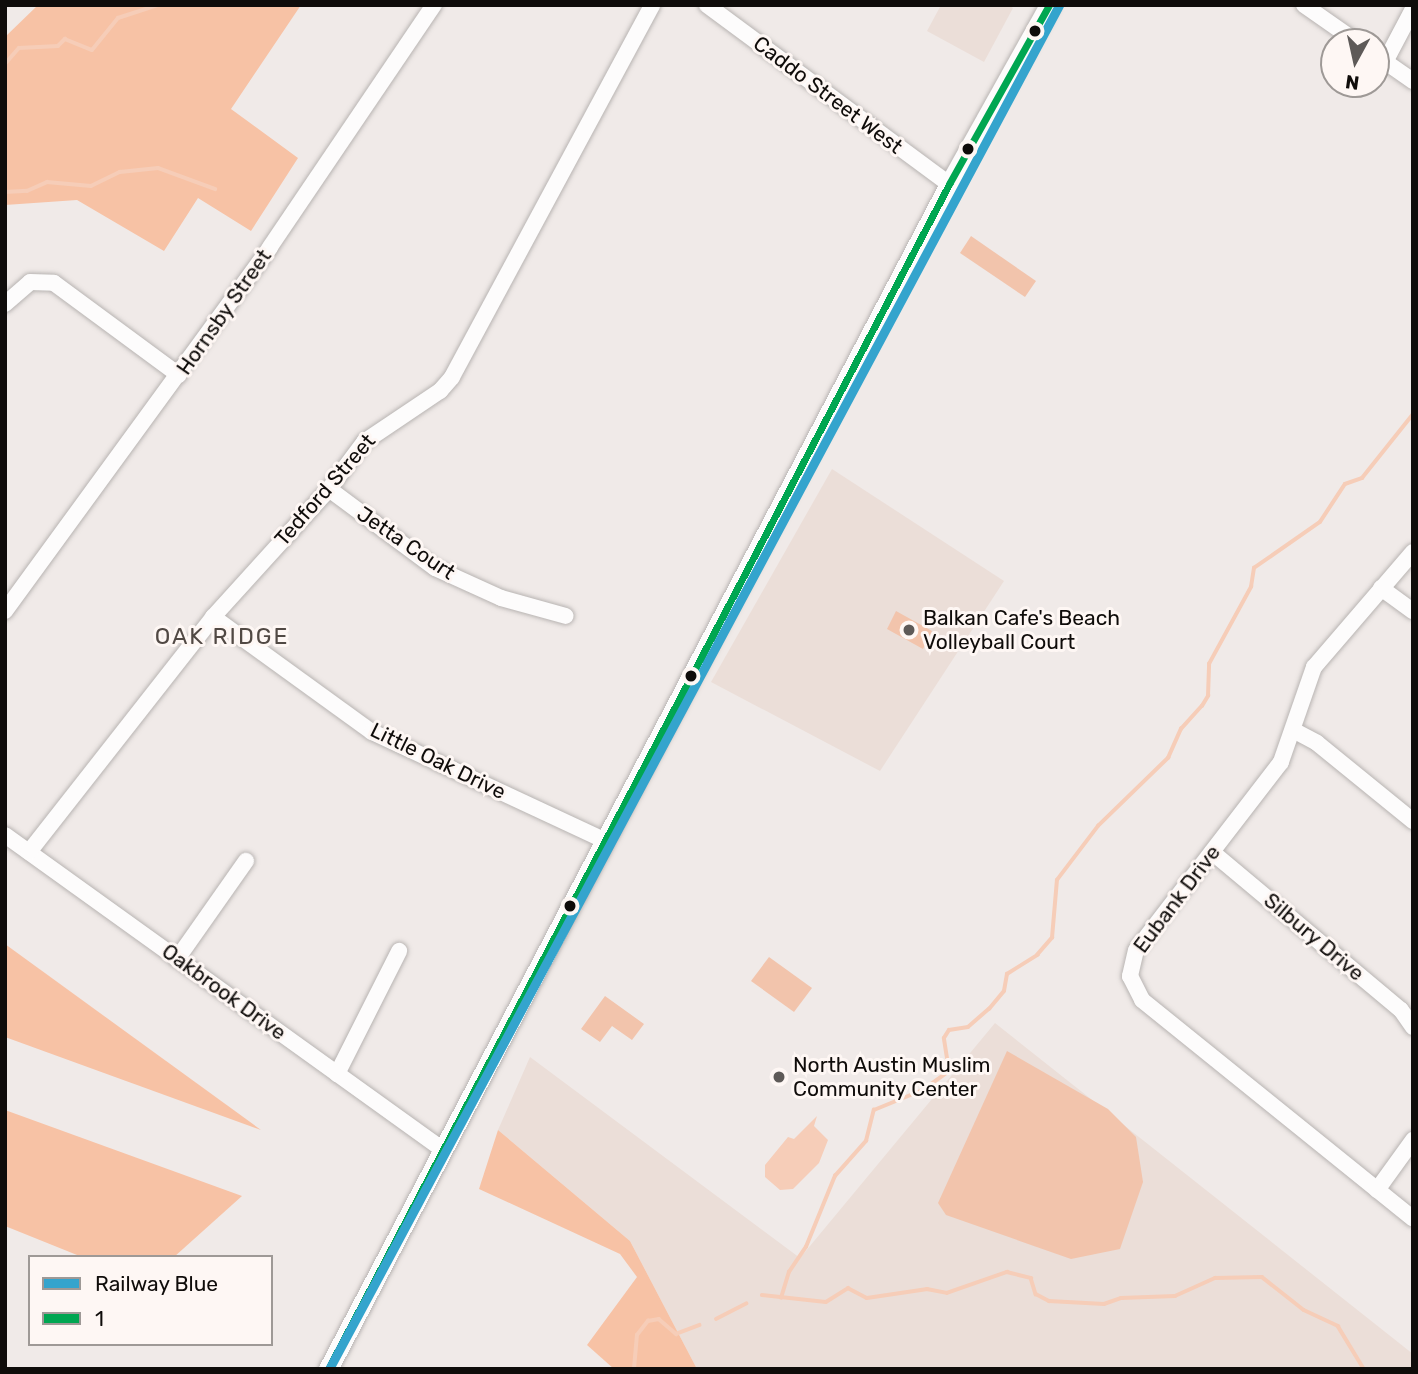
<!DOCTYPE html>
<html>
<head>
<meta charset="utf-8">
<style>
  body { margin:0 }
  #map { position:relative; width:1418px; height:1374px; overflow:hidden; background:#f0eae8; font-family:Rubik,sans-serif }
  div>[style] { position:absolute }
  .built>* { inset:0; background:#ebded8 }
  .green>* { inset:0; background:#f2c4ac }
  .forest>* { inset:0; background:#f7c2a5 }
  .water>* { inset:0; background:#f6cdb8 }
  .stream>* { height:3.5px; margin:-1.75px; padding:0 1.75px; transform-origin:1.75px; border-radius:1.75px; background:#f6cdb8 }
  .roads { filter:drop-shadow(0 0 2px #b8b4b2) drop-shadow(0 0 2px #b8b4b2) }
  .minor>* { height:16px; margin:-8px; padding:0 8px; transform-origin:8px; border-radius:8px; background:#fdfcfc }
  .major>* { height:19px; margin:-9.5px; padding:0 9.5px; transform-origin:9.5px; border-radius:9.5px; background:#fdfcfc }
  .bus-1>* { height:7px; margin:-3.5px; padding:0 3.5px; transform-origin:3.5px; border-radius:3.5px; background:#00a651 }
  .rail-1>* { height:9px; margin:-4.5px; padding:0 4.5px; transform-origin:4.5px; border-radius:4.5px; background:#34a4cd }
  .dots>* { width:19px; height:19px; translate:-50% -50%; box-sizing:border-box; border:4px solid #fef7f4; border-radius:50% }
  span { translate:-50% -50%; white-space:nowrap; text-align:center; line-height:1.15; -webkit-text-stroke:6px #fef7f4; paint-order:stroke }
  .street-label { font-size:21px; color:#0f0c0a }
  .poi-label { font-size:21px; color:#0f0c0a }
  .left { translate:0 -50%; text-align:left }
  .neighbourhood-label { font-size:23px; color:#514944; letter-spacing:2px }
  .frame { position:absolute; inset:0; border:7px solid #0f0c0a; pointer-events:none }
  .legend { position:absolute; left:28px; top:1255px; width:245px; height:91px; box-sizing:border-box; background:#fef7f4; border:2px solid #9e9996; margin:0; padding:9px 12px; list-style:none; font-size:21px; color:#0f0c0a }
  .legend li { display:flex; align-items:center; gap:14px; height:35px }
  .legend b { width:35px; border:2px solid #9e9996 }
  .north { position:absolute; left:1320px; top:28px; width:70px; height:70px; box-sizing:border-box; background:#fef7f4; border:2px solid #9e9996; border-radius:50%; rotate:188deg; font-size:19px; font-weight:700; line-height:28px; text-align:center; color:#0f0c0a }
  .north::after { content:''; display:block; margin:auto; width:24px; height:32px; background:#5e5a58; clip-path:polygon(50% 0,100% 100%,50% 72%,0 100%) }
</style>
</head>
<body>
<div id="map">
  <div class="built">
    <div style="clip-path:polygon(941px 5px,1008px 5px,1013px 8px,984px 62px,927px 31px)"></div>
    <div style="clip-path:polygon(832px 469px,1004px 581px,880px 771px,711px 682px)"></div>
    <div style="clip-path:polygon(995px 1023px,1413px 1354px,1413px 1369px,697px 1369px,630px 1241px,498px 1130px,530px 1057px,800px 1258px)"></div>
  </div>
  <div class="green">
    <div style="clip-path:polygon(971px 236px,1036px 281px,1025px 297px,960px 253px)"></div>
    <div style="clip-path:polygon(896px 611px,932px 631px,923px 649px,887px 629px)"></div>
    <div style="clip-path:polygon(769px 957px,812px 988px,794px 1012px,751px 981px)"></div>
    <div style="clip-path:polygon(605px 996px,644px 1024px,632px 1040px,612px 1026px,600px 1042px,581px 1029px)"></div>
    <div style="clip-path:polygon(1007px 1051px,1108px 1109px,1136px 1137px,1143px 1182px,1120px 1249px,1071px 1259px,946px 1215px,938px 1203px)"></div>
  </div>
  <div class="forest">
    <div style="clip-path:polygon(38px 5px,301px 5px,231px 109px,298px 158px,251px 231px,198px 198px,164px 251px,77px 200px,5px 205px,5px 37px)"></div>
    <div style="clip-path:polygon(5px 944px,261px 1130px,5px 1037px)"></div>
    <div style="clip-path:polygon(5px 1110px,242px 1196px,174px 1257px,82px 1257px,5px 1226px)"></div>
    <div style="clip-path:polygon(498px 1130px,630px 1241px,697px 1369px,614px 1369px,587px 1345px,637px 1277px,620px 1254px,479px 1189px)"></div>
  </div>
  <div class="water">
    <div style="clip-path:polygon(817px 1116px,814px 1126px,828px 1140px,819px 1163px,793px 1189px,780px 1190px,765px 1177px,765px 1165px,788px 1137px,794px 1139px)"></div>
  </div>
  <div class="stream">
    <div style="left:5px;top:64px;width:21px;rotate:-49deg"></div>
    <div style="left:19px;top:48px;width:39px;rotate:-3deg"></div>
    <div style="left:58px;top:46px;width:10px;rotate:-45deg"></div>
    <div style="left:65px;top:39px;width:29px;rotate:22deg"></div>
    <div style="left:92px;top:50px;width:41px;rotate:-50.9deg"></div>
    <div style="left:118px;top:18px;width:42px;rotate:-18deg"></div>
    <div style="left:5px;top:192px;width:22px;rotate:-3deg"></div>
    <div style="left:27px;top:191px;width:22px;rotate:-24deg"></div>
    <div style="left:47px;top:182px;width:44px;rotate:5.2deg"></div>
    <div style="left:91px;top:186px;width:32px;rotate:-26deg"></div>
    <div style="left:120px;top:172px;width:38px;rotate:-6deg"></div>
    <div style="left:158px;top:168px;width:61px;rotate:20.2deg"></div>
    <div style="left:762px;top:1295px;width:64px;rotate:6.2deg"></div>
    <div style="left:826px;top:1302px;width:26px;rotate:-32deg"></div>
    <div style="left:848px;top:1288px;width:21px;rotate:28deg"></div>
    <div style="left:867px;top:1298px;width:61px;rotate:-8.5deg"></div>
    <div style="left:927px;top:1289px;width:20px;rotate:11deg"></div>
    <div style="left:947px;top:1293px;width:64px;rotate:-19.3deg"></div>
    <div style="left:1007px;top:1272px;width:25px;rotate:14deg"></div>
    <div style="left:1031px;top:1278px;width:17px;rotate:73deg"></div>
    <div style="left:1036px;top:1294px;width:15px;rotate:28deg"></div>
    <div style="left:1049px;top:1301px;width:55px;rotate:3.1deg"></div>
    <div style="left:1104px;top:1304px;width:18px;rotate:-19deg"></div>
    <div style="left:1121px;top:1298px;width:54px;rotate:-2.1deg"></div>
    <div style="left:1175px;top:1296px;width:44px;rotate:-24.2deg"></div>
    <div style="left:1215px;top:1278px;width:47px;rotate:-1.2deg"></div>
    <div style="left:1262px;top:1277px;width:53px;rotate:38.2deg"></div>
    <div style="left:1304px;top:1310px;width:38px;rotate:25deg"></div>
    <div style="left:1338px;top:1326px;width:50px;rotate:58.8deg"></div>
    <div style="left:781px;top:1298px;width:27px;rotate:-73deg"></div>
    <div style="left:789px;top:1272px;width:30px;rotate:-56deg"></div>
    <div style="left:806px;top:1247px;width:77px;rotate:-67.8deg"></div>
    <div style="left:835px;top:1176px;width:47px;rotate:-48.5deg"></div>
    <div style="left:866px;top:1141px;width:32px;rotate:-76deg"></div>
    <div style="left:874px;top:1110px;width:53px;rotate:-22.2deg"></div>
    <div style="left:923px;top:1090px;width:32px;rotate:-36deg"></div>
    <div style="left:949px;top:1071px;width:33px;rotate:-99deg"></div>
    <div style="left:944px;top:1038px;width:9px;rotate:-58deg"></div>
    <div style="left:949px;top:1030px;width:19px;rotate:-9deg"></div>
    <div style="left:968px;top:1027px;width:28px;rotate:-41deg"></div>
    <div style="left:989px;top:1009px;width:23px;rotate:-50deg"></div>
    <div style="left:1004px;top:991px;width:17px;rotate:-80deg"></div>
    <div style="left:1007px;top:974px;width:36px;rotate:-32deg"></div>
    <div style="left:1037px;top:955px;width:23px;rotate:-49deg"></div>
    <div style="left:1052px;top:938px;width:58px;rotate:-85.1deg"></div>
    <div style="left:1057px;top:880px;width:68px;rotate:-52.8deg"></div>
    <div style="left:1098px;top:826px;width:98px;rotate:-44.2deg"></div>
    <div style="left:1168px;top:758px;width:32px;rotate:-66deg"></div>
    <div style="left:1181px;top:729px;width:31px;rotate:-48deg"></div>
    <div style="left:1202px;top:706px;width:12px;rotate:-59deg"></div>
    <div style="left:1208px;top:696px;width:32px;rotate:-88deg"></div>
    <div style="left:1209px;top:664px;width:88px;rotate:-61.4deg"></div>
    <div style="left:1251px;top:587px;width:19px;rotate:-81deg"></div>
    <div style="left:1254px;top:568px;width:80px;rotate:-34.9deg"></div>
    <div style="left:1320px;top:522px;width:45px;rotate:-56.7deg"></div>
    <div style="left:1345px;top:484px;width:18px;rotate:-19deg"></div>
    <div style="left:1362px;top:478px;width:82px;rotate:-51.4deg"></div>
    <div style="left:716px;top:1319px;width:34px;rotate:-27deg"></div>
    <div style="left:634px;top:1369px;width:34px;rotate:-85deg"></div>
    <div style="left:637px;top:1335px;width:18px;rotate:-52deg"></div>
    <div style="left:648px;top:1321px;width:11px;rotate:-10deg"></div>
    <div style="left:659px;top:1319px;width:23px;rotate:41deg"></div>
    <div style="left:676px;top:1334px;width:25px;rotate:-21deg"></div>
  </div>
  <div class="roads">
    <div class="minor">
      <div style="left:707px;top:5px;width:301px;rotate:36.5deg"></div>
      <div style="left:1304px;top:5px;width:65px;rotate:34.9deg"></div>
      <div style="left:1377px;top:56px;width:44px;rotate:34.8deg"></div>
      <div style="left:1385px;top:62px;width:60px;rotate:-62.2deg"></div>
      <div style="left:5px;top:304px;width:33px;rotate:-41deg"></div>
      <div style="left:30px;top:282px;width:24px;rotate:2deg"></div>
      <div style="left:54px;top:283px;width:155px;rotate:36.4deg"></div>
      <div style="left:329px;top:489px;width:132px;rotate:36.7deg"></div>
      <div style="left:435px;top:568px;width:72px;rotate:24.4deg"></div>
      <div style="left:501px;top:598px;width:67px;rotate:15.5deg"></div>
      <div style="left:1413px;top:552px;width:152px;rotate:130.7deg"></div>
      <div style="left:1314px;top:667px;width:101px;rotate:109.2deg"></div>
      <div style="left:1281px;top:762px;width:237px;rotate:127.6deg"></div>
      <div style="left:1136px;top:950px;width:27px;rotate:103deg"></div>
      <div style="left:1130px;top:976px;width:27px;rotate:63deg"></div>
      <div style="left:1142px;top:1000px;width:348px;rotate:38.9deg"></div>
      <div style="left:1381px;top:588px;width:39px;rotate:36deg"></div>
      <div style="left:5px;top:611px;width:450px;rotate:-53.9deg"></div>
      <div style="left:270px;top:247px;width:292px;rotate:-55.9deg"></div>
      <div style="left:213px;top:617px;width:196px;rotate:35.9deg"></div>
      <div style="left:372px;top:732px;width:256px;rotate:25deg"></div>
      <div style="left:1293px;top:730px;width:27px;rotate:28deg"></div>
      <div style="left:1317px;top:743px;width:124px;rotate:39.1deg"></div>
      <div style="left:5px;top:835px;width:538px;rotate:35.7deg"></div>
      <div style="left:29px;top:852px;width:298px;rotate:-51.9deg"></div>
      <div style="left:213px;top:617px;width:173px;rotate:-47.8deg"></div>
      <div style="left:329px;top:489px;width:59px;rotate:-53.3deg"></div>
      <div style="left:364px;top:442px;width:92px;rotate:-33.9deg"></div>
      <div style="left:440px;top:391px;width:18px;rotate:-49deg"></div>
      <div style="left:452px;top:377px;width:422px;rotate:-61.7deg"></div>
      <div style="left:1212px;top:852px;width:246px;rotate:39.9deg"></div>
      <div style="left:1401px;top:1010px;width:21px;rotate:55deg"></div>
      <div style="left:177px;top:959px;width:120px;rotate:-54.9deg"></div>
      <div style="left:337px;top:1074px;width:138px;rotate:-63.2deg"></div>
      <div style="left:1377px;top:1190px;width:62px;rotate:-54.2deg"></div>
    </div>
    <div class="major">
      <div style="left:328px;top:1369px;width:1338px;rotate:-62.34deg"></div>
      <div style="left:949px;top:184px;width:205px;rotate:-60.8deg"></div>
    </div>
  </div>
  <div class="bus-1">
    <div style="left:328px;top:1369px;width:1338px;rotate:-62.34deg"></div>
    <div style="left:949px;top:184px;width:205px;rotate:-60.8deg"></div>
  </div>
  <div class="rail-1">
    <div style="left:329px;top:1369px;width:1547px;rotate:-61.84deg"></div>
  </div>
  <div class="dots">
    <div style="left:1035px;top:31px;background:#0f0c0a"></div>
    <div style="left:968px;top:149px;background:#0f0c0a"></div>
    <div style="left:909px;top:630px;background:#5e5a58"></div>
    <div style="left:691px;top:676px;background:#0f0c0a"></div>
    <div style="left:570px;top:906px;background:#0f0c0a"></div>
    <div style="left:779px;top:1077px;background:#5e5a58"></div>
  </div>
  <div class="street-label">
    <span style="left:828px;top:95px;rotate:37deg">Caddo Street West</span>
    <span style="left:224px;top:312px;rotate:-55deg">Hornsby Street</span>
    <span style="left:325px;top:490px;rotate:-49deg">Tedford Street</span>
    <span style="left:406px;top:543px;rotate:34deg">Jetta Court</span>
    <span style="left:438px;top:761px;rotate:26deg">Little Oak Drive</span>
    <span style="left:1177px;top:899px;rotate:-53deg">Eubank Drive</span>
    <span style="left:1314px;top:937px;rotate:40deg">Silbury Drive</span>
    <span style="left:224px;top:992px;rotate:36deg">Oakbrook Drive</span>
  </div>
  <div class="poi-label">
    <span class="left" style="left:923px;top:630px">Balkan Cafe's Beach<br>Volleyball Court</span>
    <span class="left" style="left:793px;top:1077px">North Austin Muslim<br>Community Center</span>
  </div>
  <div class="neighbourhood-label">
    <span style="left:222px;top:636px">OAK RIDGE</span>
  </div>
  <div class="frame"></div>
  <ul class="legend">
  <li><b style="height:9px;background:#34a4cd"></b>Railway Blue</li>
  <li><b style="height:9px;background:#00a651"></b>1</li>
  </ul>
  <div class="north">N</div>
</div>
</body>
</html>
